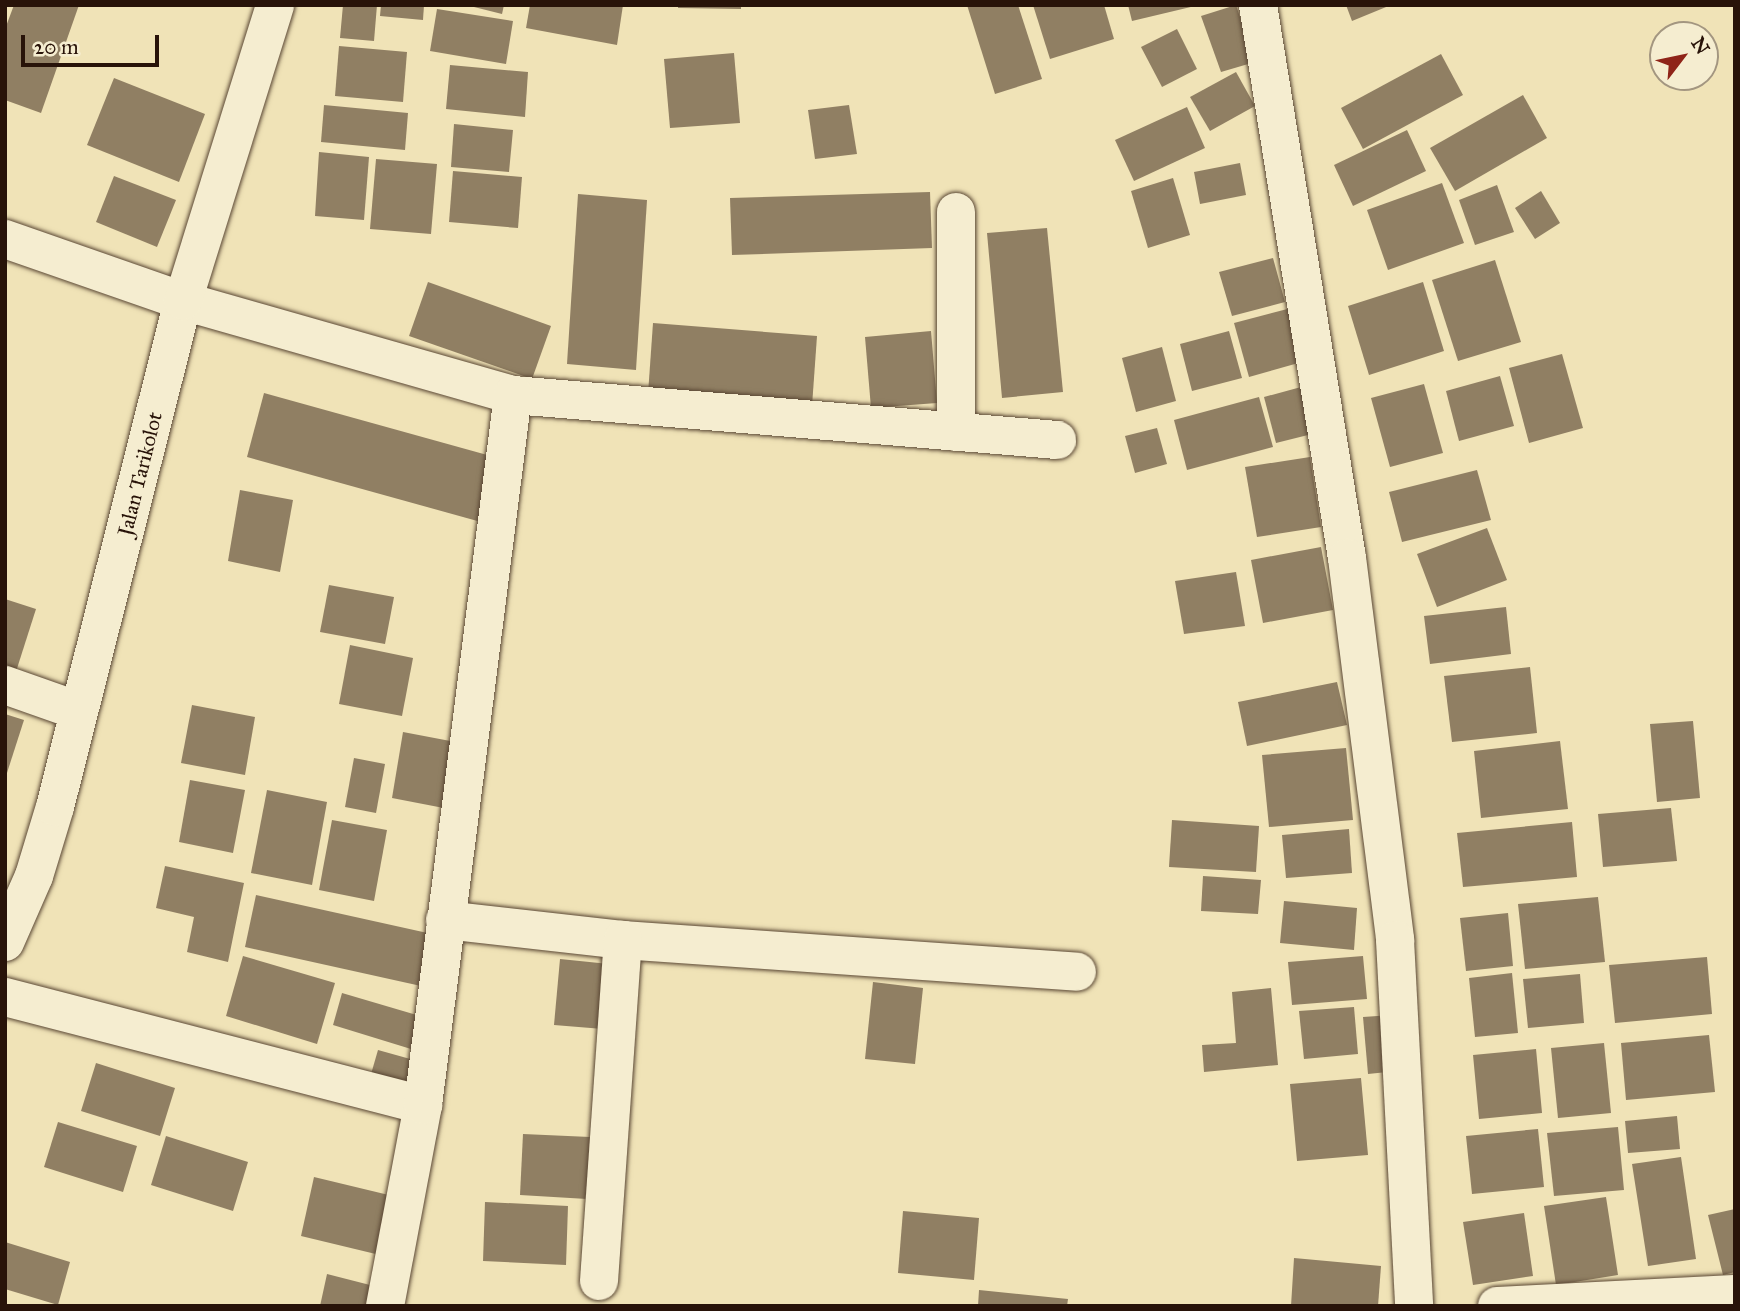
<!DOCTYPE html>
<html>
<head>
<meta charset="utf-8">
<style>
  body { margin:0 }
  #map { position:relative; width:1740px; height:1311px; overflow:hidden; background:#f0e3b7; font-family:"IM FELL Great Primer",serif }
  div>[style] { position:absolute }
  .building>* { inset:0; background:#907f63 }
  .roads { filter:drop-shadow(0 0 2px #5a4734) drop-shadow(0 0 2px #5a4734) }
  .minor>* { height:38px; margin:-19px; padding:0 19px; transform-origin:19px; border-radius:19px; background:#f5edd0 }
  span { translate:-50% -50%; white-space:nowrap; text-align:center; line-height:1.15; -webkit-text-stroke:7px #f5edd0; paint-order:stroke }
  .street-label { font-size:21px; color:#281309 }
  .frame { position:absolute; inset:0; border:7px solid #281309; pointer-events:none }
  .north { position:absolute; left:1649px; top:21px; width:70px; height:70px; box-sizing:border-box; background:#f5edd0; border:2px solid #a39680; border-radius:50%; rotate:58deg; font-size:19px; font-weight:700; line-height:28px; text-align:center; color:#281309 }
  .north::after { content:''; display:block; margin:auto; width:24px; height:32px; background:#8f2418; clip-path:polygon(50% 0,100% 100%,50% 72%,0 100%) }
  .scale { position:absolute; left:21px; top:35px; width:138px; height:32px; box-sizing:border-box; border:4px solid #281309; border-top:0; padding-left:9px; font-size:21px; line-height:24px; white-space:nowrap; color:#281309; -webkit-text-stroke:5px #f5edd0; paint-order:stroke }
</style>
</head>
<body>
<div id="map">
  <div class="building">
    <div style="clip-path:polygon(14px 5px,79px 5px,41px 113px,5px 100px,5px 29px)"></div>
    <div style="clip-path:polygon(343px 5px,377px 5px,374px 41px,340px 38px)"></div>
    <div style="clip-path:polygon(381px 5px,424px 5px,423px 20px,380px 16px)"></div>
    <div style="clip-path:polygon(466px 5px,504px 5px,502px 14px)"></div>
    <div style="clip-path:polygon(530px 5px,623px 5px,617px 45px,526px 28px)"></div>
    <div style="clip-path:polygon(678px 5px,741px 5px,741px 9px,678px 8px)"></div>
    <div style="clip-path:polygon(967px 5px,1018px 5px,1042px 79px,995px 94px)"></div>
    <div style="clip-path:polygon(1033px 5px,1104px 5px,1114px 39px,1050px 59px)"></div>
    <div style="clip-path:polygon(1128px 5px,1195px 5px,1195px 6px,1132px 21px)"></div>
    <div style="clip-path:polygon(1236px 5px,1255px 62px,1221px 72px,1201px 16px)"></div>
    <div style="clip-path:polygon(1346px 5px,1391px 5px,1352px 21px)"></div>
    <div style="clip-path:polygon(437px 9px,513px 21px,506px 64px,430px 51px)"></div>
    <div style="clip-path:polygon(1177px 29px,1197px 69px,1162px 87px,1141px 47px)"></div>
    <div style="clip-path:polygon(339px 46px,407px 52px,403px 102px,335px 96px)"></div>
    <div style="clip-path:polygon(734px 53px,740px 123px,670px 128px,664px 59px)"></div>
    <div style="clip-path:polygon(1441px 54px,1463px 95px,1363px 149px,1341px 108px)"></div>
    <div style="clip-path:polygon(450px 65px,528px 72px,525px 117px,446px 109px)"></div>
    <div style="clip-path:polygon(1236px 72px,1255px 106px,1210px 131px,1190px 97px)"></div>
    <div style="clip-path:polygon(114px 78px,205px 114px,179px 182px,87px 145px)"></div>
    <div style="clip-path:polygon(1523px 95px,1547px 138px,1455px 191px,1430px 148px)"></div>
    <div style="clip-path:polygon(324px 105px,408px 113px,405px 150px,321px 142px)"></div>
    <div style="clip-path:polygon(849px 105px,857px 154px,815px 159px,808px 110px)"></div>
    <div style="clip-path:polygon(1187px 107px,1205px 148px,1134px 181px,1115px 140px)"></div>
    <div style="clip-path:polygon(454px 124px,513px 130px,509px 172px,451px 167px)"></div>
    <div style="clip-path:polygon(1407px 130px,1426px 171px,1353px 206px,1334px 165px)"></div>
    <div style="clip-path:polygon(319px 152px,369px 157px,364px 220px,315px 216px)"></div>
    <div style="clip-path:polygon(376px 159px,437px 164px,431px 234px,370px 229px)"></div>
    <div style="clip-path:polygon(1240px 163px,1246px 195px,1200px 204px,1194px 172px)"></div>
    <div style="clip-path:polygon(453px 171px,522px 177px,518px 228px,449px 222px)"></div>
    <div style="clip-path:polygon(114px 176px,176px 200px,157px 247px,96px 222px)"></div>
    <div style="clip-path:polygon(1173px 178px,1190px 235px,1148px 248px,1131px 191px)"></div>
    <div style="clip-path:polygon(1442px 183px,1464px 243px,1388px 270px,1367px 210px)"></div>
    <div style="clip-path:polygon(1497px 185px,1514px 232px,1475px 245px,1459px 200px)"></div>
    <div style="clip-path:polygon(1541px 191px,1560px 223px,1535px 239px,1515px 208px)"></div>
    <div style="clip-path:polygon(930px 192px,932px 248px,732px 255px,730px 198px)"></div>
    <div style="clip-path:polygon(578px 194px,647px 200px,636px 370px,567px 364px)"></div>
    <div style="clip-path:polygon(1047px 228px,1063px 392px,1002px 398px,987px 233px)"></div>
    <div style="clip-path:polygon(1273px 258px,1285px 302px,1232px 316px,1219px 272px)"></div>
    <div style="clip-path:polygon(1495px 260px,1521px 342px,1458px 361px,1432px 280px)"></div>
    <div style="clip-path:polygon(428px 282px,551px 326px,532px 379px,409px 336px)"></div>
    <div style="clip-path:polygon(1423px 282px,1444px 351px,1369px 375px,1348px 306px)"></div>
    <div style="clip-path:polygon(1295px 307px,1309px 360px,1249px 377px,1234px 323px)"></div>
    <div style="clip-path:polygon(653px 323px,817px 336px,812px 406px,648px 394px)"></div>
    <div style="clip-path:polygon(931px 331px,937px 403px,871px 408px,865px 337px)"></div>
    <div style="clip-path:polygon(1229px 331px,1242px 378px,1192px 391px,1180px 344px)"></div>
    <div style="clip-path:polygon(1162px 347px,1176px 401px,1136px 412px,1122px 358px)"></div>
    <div style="clip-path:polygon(1562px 354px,1583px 428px,1529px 443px,1509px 368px)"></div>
    <div style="clip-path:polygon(1500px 376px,1514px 426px,1459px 441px,1446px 391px)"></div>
    <div style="clip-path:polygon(1312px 384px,1324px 431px,1276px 443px,1264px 397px)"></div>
    <div style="clip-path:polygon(1424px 384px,1443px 453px,1390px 467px,1371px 398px)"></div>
    <div style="clip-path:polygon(264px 393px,498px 458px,481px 522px,247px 457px)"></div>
    <div style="clip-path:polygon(1259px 397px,1273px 447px,1187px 470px,1174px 420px)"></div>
    <div style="clip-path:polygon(1157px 428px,1167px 464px,1135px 473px,1125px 436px)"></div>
    <div style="clip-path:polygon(1310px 457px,1321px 527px,1257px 537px,1245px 467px)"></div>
    <div style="clip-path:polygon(1477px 470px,1491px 520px,1402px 542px,1389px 492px)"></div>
    <div style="clip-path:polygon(240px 490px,293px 500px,280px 572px,228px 561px)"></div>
    <div style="clip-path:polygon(1487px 528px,1507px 580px,1437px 607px,1417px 554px)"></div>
    <div style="clip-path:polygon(1321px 547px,1333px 610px,1263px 623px,1251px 560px)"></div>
    <div style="clip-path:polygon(1236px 572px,1245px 626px,1184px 634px,1175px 581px)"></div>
    <div style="clip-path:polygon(329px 585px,394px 597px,385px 644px,320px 632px)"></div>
    <div style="clip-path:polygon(5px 599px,36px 609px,13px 681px,5px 679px)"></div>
    <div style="clip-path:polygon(1506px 607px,1511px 654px,1430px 664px,1424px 616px)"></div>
    <div style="clip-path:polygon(350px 645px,413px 658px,402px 716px,339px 704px)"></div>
    <div style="clip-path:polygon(1530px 667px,1537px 733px,1452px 742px,1444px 676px)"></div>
    <div style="clip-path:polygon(1337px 682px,1347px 725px,1247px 746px,1238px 702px)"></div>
    <div style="clip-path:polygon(192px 705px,255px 717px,245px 775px,181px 763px)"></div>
    <div style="clip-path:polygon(5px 714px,24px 720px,6px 776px,5px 776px)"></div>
    <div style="clip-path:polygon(1693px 721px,1700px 798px,1657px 802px,1650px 724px)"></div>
    <div style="clip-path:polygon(403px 732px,466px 744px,454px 810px,392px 798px)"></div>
    <div style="clip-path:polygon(1560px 741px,1568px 809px,1481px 818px,1474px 751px)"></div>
    <div style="clip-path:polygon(1346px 748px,1353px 820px,1269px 827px,1262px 755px)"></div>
    <div style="clip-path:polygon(354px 758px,385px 764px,376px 813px,345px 807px)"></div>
    <div style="clip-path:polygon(190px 780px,245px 790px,233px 853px,179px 842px)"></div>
    <div style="clip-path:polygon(267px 790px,327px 802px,312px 885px,251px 873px)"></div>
    <div style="clip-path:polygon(1671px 808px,1677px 861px,1603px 867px,1598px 814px)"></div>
    <div style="clip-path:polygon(332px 820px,387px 830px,374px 901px,319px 890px)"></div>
    <div style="clip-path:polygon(1172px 820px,1259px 826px,1256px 872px,1169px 867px)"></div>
    <div style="clip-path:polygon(1572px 822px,1577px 877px,1463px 887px,1457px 833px)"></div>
    <div style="clip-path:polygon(1349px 829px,1352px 873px,1286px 878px,1282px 835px)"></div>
    <div style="clip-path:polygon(165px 866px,244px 883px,228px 962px,187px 952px,194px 917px,156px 908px)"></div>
    <div style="clip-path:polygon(1203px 876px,1261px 880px,1258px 914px,1201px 911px)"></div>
    <div style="clip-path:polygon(256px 895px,432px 934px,421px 986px,245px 947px)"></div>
    <div style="clip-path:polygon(1598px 897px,1605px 962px,1525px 969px,1518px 904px)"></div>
    <div style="clip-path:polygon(1284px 901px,1357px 908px,1354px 950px,1280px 943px)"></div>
    <div style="clip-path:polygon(1508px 913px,1513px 966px,1466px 971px,1460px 918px)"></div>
    <div style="clip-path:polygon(243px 956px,335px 983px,317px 1044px,226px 1016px)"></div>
    <div style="clip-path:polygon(1363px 956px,1367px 999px,1292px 1005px,1288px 962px)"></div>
    <div style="clip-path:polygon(1707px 957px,1712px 1014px,1615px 1023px,1609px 965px)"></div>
    <div style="clip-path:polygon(560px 959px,609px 964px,603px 1029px,554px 1025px)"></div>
    <div style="clip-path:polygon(1512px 973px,1518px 1033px,1475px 1037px,1469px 978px)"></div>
    <div style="clip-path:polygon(1580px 974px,1584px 1023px,1528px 1028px,1523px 979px)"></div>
    <div style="clip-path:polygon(873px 982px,923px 988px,915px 1064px,865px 1059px)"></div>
    <div style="clip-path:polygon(1271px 988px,1278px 1065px,1204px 1072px,1202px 1045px,1236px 1043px,1232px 992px)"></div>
    <div style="clip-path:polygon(342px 993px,420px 1016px,411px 1049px,333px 1025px)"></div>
    <div style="clip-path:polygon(1354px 1007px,1358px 1054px,1304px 1059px,1299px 1011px)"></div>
    <div style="clip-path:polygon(1392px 1015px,1397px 1071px,1368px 1074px,1363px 1017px)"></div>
    <div style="clip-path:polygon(1709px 1035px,1715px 1092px,1626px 1100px,1621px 1043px)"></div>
    <div style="clip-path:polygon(1604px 1043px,1611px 1113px,1558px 1118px,1551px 1048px)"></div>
    <div style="clip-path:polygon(1536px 1049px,1542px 1113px,1479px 1119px,1473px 1055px)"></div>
    <div style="clip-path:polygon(378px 1050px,421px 1062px,412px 1094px,369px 1081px)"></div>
    <div style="clip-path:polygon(96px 1063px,175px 1088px,160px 1136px,81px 1111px)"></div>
    <div style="clip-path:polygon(1361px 1078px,1368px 1155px,1297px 1161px,1290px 1084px)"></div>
    <div style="clip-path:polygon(1677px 1116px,1680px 1149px,1628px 1153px,1625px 1121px)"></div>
    <div style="clip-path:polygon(58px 1122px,137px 1146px,123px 1192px,44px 1167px)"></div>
    <div style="clip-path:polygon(1618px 1127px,1624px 1190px,1554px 1196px,1547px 1133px)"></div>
    <div style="clip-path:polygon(1538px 1129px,1544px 1187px,1472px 1194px,1466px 1136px)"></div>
    <div style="clip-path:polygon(523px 1134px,590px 1137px,587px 1199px,520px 1195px)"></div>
    <div style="clip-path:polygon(166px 1136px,248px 1162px,233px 1211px,151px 1185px)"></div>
    <div style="clip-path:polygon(1681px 1157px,1696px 1259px,1648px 1266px,1632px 1164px)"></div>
    <div style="clip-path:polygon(314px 1177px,397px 1197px,384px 1256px,301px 1236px)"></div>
    <div style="clip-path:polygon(1606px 1197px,1618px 1275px,1556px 1285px,1544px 1206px)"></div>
    <div style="clip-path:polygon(485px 1202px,568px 1206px,566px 1265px,483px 1261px)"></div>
    <div style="clip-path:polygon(1735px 1209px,1735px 1272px,1723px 1275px,1708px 1215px)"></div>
    <div style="clip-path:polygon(903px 1211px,979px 1218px,974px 1280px,898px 1273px)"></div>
    <div style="clip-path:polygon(1524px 1213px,1533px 1276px,1473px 1285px,1463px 1222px)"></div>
    <div style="clip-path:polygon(5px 1242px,70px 1262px,58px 1305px,5px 1289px)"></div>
    <div style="clip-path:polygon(1294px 1258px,1381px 1266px,1378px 1306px,1291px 1306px)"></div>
    <div style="clip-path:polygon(327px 1274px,370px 1285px,366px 1306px,320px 1306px)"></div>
    <div style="clip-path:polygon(979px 1290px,1068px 1299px,1067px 1306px,978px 1306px)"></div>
  </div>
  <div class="roads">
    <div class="minor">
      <div style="left:1258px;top:5px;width:560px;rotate:80.86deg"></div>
      <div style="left:1347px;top:558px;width:385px;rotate:82.8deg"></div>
      <div style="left:1395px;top:940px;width:366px;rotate:87deg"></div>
      <div style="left:5px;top:239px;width:188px;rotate:19.2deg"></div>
      <div style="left:183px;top:301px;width:343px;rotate:15.9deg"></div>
      <div style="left:513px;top:395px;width:546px;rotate:4.73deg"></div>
      <div style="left:956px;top:432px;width:220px;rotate:-90deg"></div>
      <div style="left:5px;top:685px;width:78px;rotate:19.4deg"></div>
      <div style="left:445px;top:920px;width:179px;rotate:6.4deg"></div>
      <div style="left:623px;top:940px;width:455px;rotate:4deg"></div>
      <div style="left:5px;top:942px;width:72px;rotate:-66.3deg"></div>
      <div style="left:34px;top:876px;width:72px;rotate:-73.1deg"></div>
      <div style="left:55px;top:807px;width:522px;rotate:-75.8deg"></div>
      <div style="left:183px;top:301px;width:310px;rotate:-72.7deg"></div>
      <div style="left:5px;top:997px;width:432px;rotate:14.5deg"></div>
      <div style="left:599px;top:1281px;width:342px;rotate:-86deg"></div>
      <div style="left:385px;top:1306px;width:205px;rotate:-79.3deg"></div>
      <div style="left:423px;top:1105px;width:716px;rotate:-82.78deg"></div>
      <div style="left:1497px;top:1306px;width:238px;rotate:-2.9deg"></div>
    </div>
  </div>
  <div class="street-label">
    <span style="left:140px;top:474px;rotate:-76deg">Jalan Tarikolot</span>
  </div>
  <div class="frame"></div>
  <div class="north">N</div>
  <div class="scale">20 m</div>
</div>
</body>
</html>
